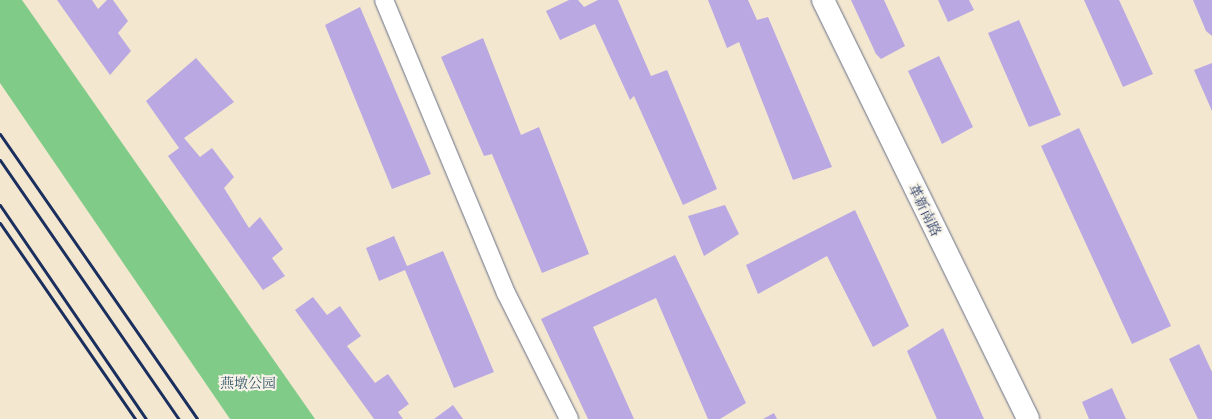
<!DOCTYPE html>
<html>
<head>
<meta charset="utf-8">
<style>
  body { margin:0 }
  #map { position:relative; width:1212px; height:419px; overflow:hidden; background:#f3e7d0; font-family:"Libre Caslon Text","Noto Serif SC",serif }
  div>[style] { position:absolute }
  .green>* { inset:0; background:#80cb88 }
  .building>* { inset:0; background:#baa8e2 }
  .roads { filter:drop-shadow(0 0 1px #676f86) drop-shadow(0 0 1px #676f86) }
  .minor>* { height:18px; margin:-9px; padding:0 9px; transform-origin:9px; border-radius:9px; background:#fff }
  .tertiary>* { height:22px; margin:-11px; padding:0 11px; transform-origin:11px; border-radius:11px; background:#fff }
  .rail>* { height:3px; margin:-1.5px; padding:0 1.5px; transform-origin:1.5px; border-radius:1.5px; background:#1b2f5e }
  span { translate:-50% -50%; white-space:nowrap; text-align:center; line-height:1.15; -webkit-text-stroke:4px #f7f3e8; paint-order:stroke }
  .street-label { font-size:14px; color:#1b2f5e }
  .park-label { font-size:14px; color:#345668 }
</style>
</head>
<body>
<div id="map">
  <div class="green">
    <div style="clip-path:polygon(0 0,22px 0,315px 419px,230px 419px,0 83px)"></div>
  </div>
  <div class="building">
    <div style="clip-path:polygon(57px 0,92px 0,98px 9px,107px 0,113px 0,128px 21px,118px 33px,131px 51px,110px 75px)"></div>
    <div style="clip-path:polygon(569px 0,578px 0,584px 7px,598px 0,618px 0,651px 76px,667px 70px,717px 189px,683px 205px,634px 96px,630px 100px,595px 24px,560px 40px,546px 11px)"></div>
    <div style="clip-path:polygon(708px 0,748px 0,757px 20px,768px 17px,832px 167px,793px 180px,739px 42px,727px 48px)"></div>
    <div style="clip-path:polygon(851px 0,884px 0,905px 46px,881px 59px,876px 54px)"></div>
    <div style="clip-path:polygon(938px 0,969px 0,974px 10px,948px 22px)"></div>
    <div style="clip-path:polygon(1084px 0,1119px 0,1153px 74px,1123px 87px)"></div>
    <div style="clip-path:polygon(1193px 0,1212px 0,1212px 36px,1206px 31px)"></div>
    <div style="clip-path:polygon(360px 7px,431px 174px,392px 189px,325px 25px)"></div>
    <div style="clip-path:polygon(1019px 20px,1061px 115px,1029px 127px,988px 33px)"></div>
    <div style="clip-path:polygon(483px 38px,521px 135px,539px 127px,589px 254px,542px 273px,492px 154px,484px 156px,441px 57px)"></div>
    <div style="clip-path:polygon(939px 56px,973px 127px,942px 144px,908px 71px)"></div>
    <div style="clip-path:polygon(196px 58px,234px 102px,184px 138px,200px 157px,212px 148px,234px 177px,224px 188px,249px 228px,260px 217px,283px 249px,272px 258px,285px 276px,263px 290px,168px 156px,179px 148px,146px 101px)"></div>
    <div style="clip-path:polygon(1212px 63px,1212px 111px,1194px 70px)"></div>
    <div style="clip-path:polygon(1079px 128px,1171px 326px,1132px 344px,1041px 146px)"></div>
    <div style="clip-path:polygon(725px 205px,739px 234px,704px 256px,688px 216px)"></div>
    <div style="clip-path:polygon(855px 210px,909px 326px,873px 347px,827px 256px,758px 294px,746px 265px)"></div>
    <div style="clip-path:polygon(394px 236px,407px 266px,443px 251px,494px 372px,454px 388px,405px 270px,379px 281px,366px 248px)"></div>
    <div style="clip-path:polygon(675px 255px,746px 403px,720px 419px,708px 419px,656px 298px,593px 327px,634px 419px,588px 419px,541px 319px)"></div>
    <div style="clip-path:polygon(313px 297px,327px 315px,340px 306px,361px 336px,347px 346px,375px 383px,388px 374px,409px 404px,398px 412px,403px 419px,374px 419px,295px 310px)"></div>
    <div style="clip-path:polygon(943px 328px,984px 419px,937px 419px,907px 351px)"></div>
    <div style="clip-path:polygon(1199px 344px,1212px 372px,1212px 419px,1198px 419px,1169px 359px)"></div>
    <div style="clip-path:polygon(1112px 388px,1126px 419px,1089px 419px,1082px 402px)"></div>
    <div style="clip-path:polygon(453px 405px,463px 419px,434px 419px)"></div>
    <div style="clip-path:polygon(774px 413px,777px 419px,763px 419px)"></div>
  </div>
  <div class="roads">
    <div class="minor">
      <div style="left:384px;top:0;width:317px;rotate:67.4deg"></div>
      <div style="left:506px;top:293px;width:141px;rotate:63.4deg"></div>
    </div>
    <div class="tertiary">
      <div style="left:823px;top:0;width:466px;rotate:63.9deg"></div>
    </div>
  </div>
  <div class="rail">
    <div style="left:0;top:134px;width:346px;rotate:55.3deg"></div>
    <div style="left:0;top:160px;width:315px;rotate:55.4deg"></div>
    <div style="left:0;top:205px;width:259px;rotate:55.7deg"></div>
    <div style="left:0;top:223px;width:238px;rotate:55.4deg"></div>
  </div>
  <div class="street-label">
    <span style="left:925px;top:210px;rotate:64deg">革新南路</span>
  </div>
  <div class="park-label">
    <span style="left:248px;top:383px">燕墩公园</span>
  </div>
</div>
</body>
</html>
